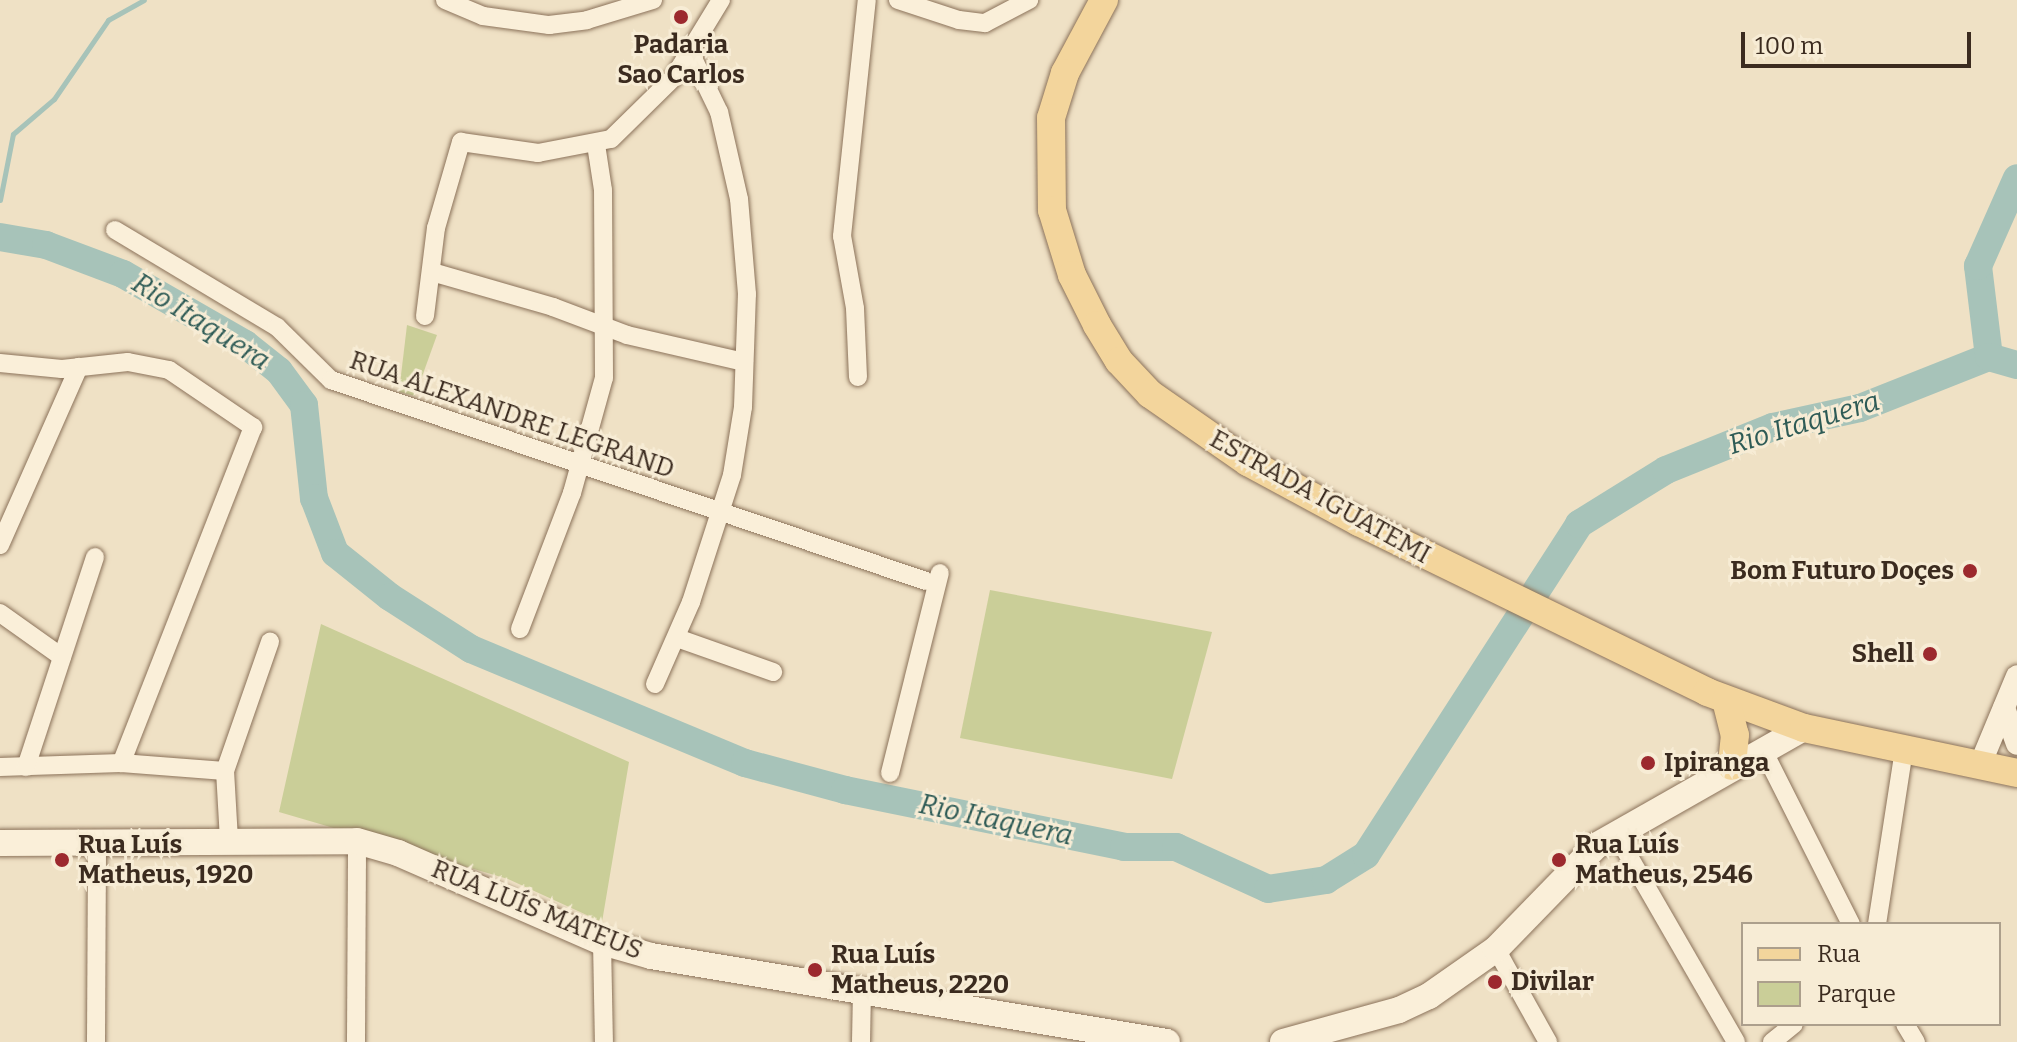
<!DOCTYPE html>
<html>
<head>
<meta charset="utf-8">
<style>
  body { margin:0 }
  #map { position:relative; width:2017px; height:1042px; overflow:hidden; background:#efe1c5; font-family:Bitter,serif }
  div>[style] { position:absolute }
  .green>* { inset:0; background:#cace98 }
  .stream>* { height:5px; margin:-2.5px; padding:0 2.5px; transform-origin:2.5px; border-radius:2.5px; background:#a7c3b9 }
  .river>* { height:28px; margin:-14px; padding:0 14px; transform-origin:14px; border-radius:14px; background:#a7c3b9 }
  .roads { filter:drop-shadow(0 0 2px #8b725a) drop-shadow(0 0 2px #8b725a) }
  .minor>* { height:18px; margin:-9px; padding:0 9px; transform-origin:9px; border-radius:9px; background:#faefd9 }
  .tertiary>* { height:22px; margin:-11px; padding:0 11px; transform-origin:11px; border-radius:11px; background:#faefd9 }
  .secondary>* { height:26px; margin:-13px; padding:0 13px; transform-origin:13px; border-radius:13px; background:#faefd9 }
  .primary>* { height:28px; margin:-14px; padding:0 14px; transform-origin:14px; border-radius:14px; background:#f3d59c }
  .dots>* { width:22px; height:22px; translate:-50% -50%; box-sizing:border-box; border:4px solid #f7ecd5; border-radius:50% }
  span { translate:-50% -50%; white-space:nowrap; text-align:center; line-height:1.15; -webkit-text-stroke:6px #f7ecd5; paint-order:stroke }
  .poi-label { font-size:26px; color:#3b2b1f; font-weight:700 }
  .right { translate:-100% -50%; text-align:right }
  .left { translate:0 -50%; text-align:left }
  .street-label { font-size:26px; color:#3b2b1f }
  .water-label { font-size:28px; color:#2e5b56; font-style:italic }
  .legend { position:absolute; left:1741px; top:922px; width:260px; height:104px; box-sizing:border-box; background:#f7ecd5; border:2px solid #ac9f8c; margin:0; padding:10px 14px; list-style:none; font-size:24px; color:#3b2b1f }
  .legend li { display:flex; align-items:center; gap:16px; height:40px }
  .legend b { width:40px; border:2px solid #ac9f8c }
  .scale { position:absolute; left:1741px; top:32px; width:230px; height:36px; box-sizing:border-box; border:4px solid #3b2b1f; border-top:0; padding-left:10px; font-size:24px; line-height:28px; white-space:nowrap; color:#3b2b1f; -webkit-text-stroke:6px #f7ecd5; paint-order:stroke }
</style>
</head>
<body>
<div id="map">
  <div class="green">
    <div style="clip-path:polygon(407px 325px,437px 335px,415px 396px,399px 392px)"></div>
    <div style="clip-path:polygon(990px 590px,1212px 632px,1172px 779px,960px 738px)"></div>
    <div style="clip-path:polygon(321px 624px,629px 762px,602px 922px,508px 879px,279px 812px)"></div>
  </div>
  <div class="stream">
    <div style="left:0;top:200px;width:67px;rotate:-78.9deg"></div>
    <div style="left:13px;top:134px;width:54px;rotate:-40.5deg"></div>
    <div style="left:54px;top:99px;width:96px;rotate:-55.6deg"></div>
    <div style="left:108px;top:20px;width:41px;rotate:-29.1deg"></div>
  </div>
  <div class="river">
    <div style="left:0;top:237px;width:47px;rotate:9.9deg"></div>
    <div style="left:46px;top:245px;width:82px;rotate:20.6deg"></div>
    <div style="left:123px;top:274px;width:141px;rotate:29.8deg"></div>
    <div style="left:245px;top:344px;width:43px;rotate:38.5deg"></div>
    <div style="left:279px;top:371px;width:42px;rotate:53.7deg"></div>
    <div style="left:304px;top:405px;width:94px;rotate:83.9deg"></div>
    <div style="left:314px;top:498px;width:59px;rotate:69.1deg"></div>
    <div style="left:335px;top:553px;width:70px;rotate:38.7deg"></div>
    <div style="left:390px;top:597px;width:96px;rotate:32.7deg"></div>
    <div style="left:471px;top:649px;width:297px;rotate:22.6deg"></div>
    <div style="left:745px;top:763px;width:104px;rotate:15.1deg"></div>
    <div style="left:845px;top:790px;width:285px;rotate:11.5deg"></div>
    <div style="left:1124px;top:847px;width:52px"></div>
    <div style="left:1176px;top:847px;width:101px;rotate:24.5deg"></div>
    <div style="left:1268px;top:889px;width:59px;rotate:-8.8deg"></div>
    <div style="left:1326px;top:880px;width:47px;rotate:-32deg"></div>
    <div style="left:1366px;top:855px;width:394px;rotate:-57.2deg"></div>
    <div style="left:1579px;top:524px;width:102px;rotate:-31.8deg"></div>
    <div style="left:1666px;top:470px;width:115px;rotate:-21.9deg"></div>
    <div style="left:1773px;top:427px;width:89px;rotate:-12.3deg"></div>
    <div style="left:1860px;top:408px;width:139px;rotate:-21.6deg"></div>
    <div style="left:1989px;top:357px;width:92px;rotate:-96.9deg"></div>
    <div style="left:1978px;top:266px;width:96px;rotate:-66.1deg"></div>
    <div style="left:1989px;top:357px;width:29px;rotate:16deg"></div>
  </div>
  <div class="roads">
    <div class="minor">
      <div style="left:445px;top:0;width:41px;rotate:22.8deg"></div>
      <div style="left:483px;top:16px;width:67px;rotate:7.8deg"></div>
      <div style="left:549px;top:25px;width:38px;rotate:-7deg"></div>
      <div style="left:587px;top:20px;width:69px;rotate:-16.9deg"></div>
      <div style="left:898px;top:0;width:64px;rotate:18.2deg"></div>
      <div style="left:959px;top:20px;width:26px;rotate:7deg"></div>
      <div style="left:985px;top:23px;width:50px;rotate:-27.6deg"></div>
      <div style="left:115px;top:230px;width:189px;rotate:30.9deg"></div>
      <div style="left:277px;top:327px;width:76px;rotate:44.5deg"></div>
      <div style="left:331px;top:380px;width:628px;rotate:18.67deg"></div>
      <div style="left:432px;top:272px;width:126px;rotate:16.1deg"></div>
      <div style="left:553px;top:307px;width:79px;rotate:20.7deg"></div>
      <div style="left:627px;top:335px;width:120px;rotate:13deg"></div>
      <div style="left:425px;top:316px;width:89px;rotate:-82.9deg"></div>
      <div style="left:436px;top:228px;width:90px;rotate:-73.8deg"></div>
      <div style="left:461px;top:142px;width:78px;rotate:8.1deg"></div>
      <div style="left:538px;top:153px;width:74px;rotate:-10.9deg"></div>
      <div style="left:611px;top:139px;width:88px;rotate:-44.5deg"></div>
      <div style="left:674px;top:77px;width:90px;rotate:-58.6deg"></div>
      <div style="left:0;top:363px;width:62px;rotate:5.5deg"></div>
      <div style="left:62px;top:369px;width:66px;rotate:-6.1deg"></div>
      <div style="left:128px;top:362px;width:42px;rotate:11deg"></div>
      <div style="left:169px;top:370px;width:102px;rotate:34.2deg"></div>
      <div style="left:253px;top:427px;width:361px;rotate:111.4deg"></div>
      <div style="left:858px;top:377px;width:69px;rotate:-92.5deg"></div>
      <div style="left:855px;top:308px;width:73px;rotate:-100.2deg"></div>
      <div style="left:842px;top:236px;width:237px;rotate:-84deg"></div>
      <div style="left:0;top:545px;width:195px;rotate:-66.1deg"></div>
      <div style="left:0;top:613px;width:76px;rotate:35.4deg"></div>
      <div style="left:520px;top:629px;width:146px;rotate:-69.1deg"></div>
      <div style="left:572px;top:493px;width:119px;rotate:-74.5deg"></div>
      <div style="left:604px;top:378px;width:188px;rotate:-90.3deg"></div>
      <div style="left:603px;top:190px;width:47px;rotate:-98.7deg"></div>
      <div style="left:677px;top:638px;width:102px;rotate:19.5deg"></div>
      <div style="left:655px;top:684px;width:90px;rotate:-66.3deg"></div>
      <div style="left:691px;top:602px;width:133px;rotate:-72.1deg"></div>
      <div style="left:732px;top:475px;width:69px;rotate:-80.8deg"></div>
      <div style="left:743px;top:407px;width:113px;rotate:-88deg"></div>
      <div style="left:747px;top:294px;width:95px;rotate:-94.8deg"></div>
      <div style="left:739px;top:199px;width:89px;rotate:-102.9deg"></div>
      <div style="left:719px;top:112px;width:67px;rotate:-115.8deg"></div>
      <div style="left:1763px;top:750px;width:195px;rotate:63.2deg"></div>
      <div style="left:0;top:767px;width:121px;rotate:-1.9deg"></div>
      <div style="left:121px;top:763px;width:104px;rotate:4.4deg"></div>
      <div style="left:26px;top:767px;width:221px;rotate:-71.8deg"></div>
      <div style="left:890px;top:773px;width:206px;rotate:-76deg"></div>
      <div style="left:1616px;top:834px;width:240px;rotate:60deg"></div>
      <div style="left:229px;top:840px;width:69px;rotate:-93.3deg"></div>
      <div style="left:225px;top:771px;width:137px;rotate:-70.8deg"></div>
      <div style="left:1877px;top:924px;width:177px;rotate:-81.2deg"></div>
      <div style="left:602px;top:942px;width:100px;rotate:88.9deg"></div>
      <div style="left:1496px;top:949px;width:107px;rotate:60.8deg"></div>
      <div style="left:1905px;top:1024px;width:21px;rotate:59deg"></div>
      <div style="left:96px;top:1042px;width:199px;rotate:-89.7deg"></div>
      <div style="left:356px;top:1042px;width:201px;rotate:-89.7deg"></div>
      <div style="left:861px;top:1042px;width:52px;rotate:-88.9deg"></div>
      <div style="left:1772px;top:1042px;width:28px;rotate:-39deg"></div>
    </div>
    <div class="tertiary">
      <div style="left:2004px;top:708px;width:38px;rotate:70deg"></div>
      <div style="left:1980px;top:765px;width:96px;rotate:-67.4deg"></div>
    </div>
    <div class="secondary">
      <div style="left:0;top:843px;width:357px;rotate:-0.3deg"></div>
      <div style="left:357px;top:841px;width:43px;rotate:16.3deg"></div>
      <div style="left:398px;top:853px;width:223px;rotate:23.6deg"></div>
      <div style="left:602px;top:942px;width:51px;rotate:15.9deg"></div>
      <div style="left:651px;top:956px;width:523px;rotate:9.46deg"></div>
      <div style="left:1283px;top:1042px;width:120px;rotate:-15.4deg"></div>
      <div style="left:1399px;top:1010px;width:33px;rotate:-25deg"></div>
      <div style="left:1429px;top:996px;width:82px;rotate:-35deg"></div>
      <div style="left:1496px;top:949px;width:144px;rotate:-45.8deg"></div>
      <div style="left:1596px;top:846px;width:239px;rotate:-29.6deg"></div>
    </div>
    <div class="primary">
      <div style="left:1104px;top:0;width:83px;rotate:118.1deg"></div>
      <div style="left:1065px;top:73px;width:47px;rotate:107.3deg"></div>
      <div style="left:1051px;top:118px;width:92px;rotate:89.4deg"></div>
      <div style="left:1052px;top:210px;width:68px;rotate:72.9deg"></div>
      <div style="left:1072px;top:275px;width:56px;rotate:63.4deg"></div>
      <div style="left:1097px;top:325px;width:42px;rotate:58.6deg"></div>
      <div style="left:1119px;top:361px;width:45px;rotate:46.8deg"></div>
      <div style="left:1150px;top:394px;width:119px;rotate:34.8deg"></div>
      <div style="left:1248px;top:462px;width:126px;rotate:28.4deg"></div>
      <div style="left:1359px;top:522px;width:387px;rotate:26deg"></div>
      <div style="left:1707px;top:692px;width:103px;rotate:20.4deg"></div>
      <div style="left:1804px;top:728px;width:218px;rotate:11.9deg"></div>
      <div style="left:1726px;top:700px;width:36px;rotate:76deg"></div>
      <div style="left:1735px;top:735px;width:31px;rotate:96deg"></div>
    </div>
  </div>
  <div class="dots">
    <div style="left:681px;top:17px;background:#9c292e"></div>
    <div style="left:1970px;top:571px;background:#9c292e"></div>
    <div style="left:1930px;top:654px;background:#9c292e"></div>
    <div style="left:1648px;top:763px;background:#9c292e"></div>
    <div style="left:62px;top:860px;background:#9c292e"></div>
    <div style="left:1559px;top:860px;background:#9c292e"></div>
    <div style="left:815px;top:970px;background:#9c292e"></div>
    <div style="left:1495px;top:982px;background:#9c292e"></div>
  </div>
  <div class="poi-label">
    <span style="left:681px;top:60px">Padaria<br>Sao Carlos</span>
    <span class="right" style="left:1954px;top:571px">Bom Futuro Doçes</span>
    <span class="right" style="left:1914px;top:654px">Shell</span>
    <span class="left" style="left:1664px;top:763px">Ipiranga</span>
    <span class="left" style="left:78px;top:860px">Rua Luís<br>Matheus, 1920</span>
    <span class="left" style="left:1575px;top:860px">Rua Luís<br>Matheus, 2546</span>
    <span class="left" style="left:831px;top:970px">Rua Luís<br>Matheus, 2220</span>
    <span class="left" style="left:1511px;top:982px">Divilar</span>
  </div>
  <div class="street-label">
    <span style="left:512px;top:415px;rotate:19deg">RUA ALEXANDRE LEGRAND</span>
    <span style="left:1320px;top:497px;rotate:29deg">ESTRADA IGUATEMI</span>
    <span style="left:537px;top:910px;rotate:22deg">RUA LUÍS MATEUS</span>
  </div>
  <div class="water-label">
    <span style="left:201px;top:322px;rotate:32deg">Rio Itaquera</span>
    <span style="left:1804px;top:423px;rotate:-17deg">Rio Itaquera</span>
    <span style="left:996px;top:820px;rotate:12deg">Rio Itaquera</span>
  </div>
  <ul class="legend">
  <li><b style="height:10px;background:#f3d59c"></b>Rua</li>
  <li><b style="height:22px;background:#cace98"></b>Parque</li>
  </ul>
  <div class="scale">100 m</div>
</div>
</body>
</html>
